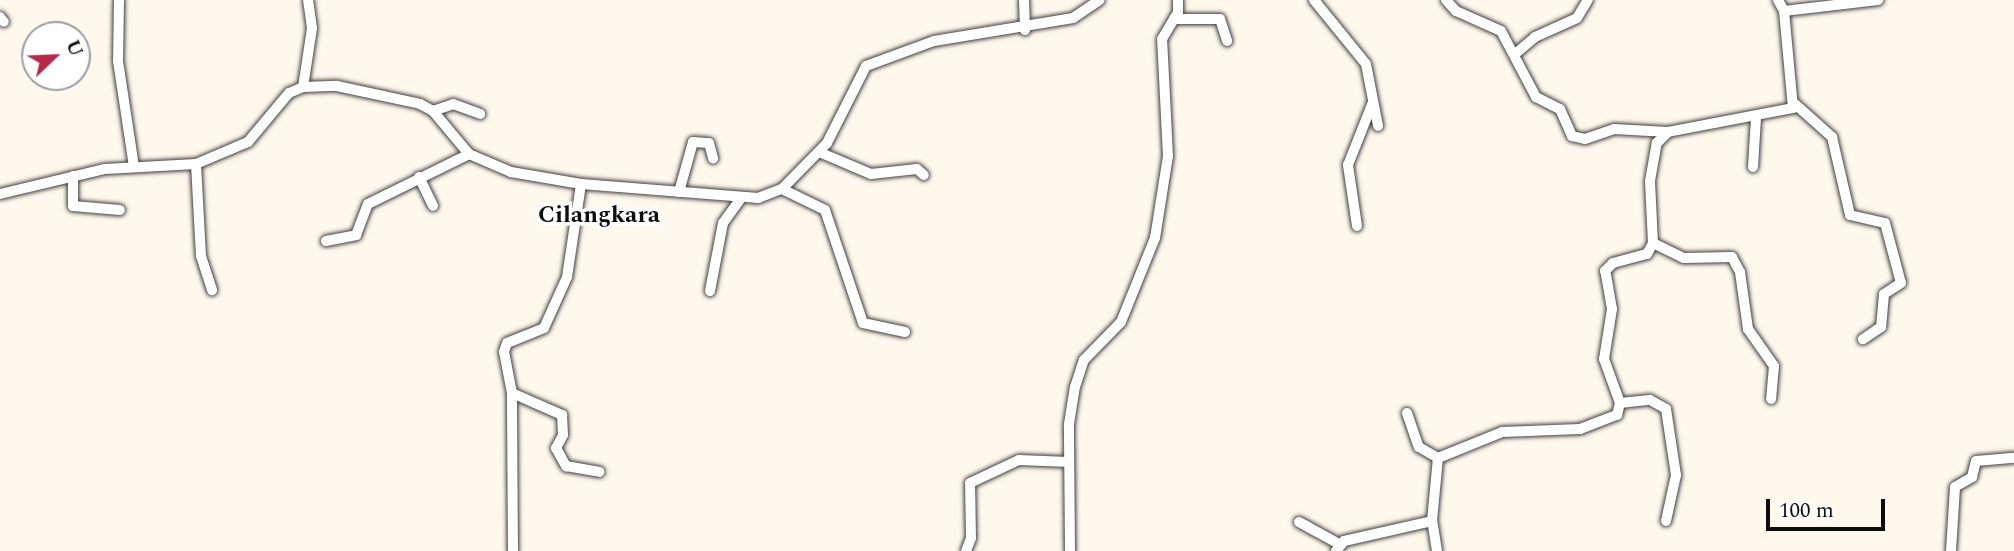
<!DOCTYPE html>
<html>
<head>
<meta charset="utf-8">
<style>
  body { margin:0 }
  #map { position:relative; width:2014px; height:551px; overflow:hidden; background:#fff8ed; font-family:Spectral,serif }
  div>[style] { position:absolute }
  .roads { filter:drop-shadow(0 0 2px #404040) drop-shadow(0 0 2px #404040) }
  .minor>* { height:10px; margin:-5px; padding:0 5px; transform-origin:5px; border-radius:5px; background:#fff }
  span { translate:-50% -50%; white-space:nowrap; text-align:center; line-height:1.15; -webkit-text-stroke:7px #fff; paint-order:stroke }
  .quarter-label { font-size:24px; color:#0d0d0d; font-weight:700 }
  .north { position:absolute; left:21px; top:21px; width:70px; height:70px; box-sizing:border-box; background:#fff; border:2px solid #9e9e9e; border-radius:50%; rotate:67deg; font-size:19px; font-weight:700; line-height:28px; text-align:center; color:#0d0d0d }
  .north::after { content:''; display:block; margin:auto; width:24px; height:32px; background:#ba284c; clip-path:polygon(50% 0,100% 100%,50% 72%,0 100%) }
  .scale { position:absolute; left:1766px; top:499px; width:119px; height:32px; box-sizing:border-box; border:4px solid #0d0d0d; border-top:0; padding-left:9px; font-size:21px; line-height:24px; white-space:nowrap; color:#0d0d0d; -webkit-text-stroke:5px #fff; paint-order:stroke }
</style>
</head>
<body>
<div id="map">
  <div class="roads">
    <div class="minor">
      <div style="left:119px;top:0;width:61px;rotate:90.9deg"></div>
      <div style="left:118px;top:61px;width:107px;rotate:81.4deg"></div>
      <div style="left:1024px;top:0;width:30px;rotate:88deg"></div>
      <div style="left:1314px;top:0;width:82px;rotate:50.9deg"></div>
      <div style="left:1366px;top:64px;width:63px;rotate:79deg"></div>
      <div style="left:1446px;top:0;width:15px;rotate:48deg"></div>
      <div style="left:1456px;top:11px;width:49px;rotate:24deg"></div>
      <div style="left:1501px;top:31px;width:75px;rotate:62.1deg"></div>
      <div style="left:1536px;top:97px;width:27px;rotate:27deg"></div>
      <div style="left:1560px;top:109px;width:30px;rotate:66deg"></div>
      <div style="left:1572px;top:136px;width:13px;rotate:13deg"></div>
      <div style="left:1585px;top:139px;width:31px;rotate:-19deg"></div>
      <div style="left:1614px;top:129px;width:54px;rotate:3.2deg"></div>
      <div style="left:1778px;top:0;width:13px;rotate:61deg"></div>
      <div style="left:1784px;top:11px;width:95px;rotate:-6.7deg"></div>
      <div style="left:0;top:17px;width:6px;rotate:51deg"></div>
      <div style="left:1174px;top:19px;width:46px"></div>
      <div style="left:1220px;top:19px;width:23px;rotate:72deg"></div>
      <div style="left:1515px;top:54px;width:26px;rotate:-40deg"></div>
      <div style="left:1535px;top:37px;width:46px;rotate:-24.3deg"></div>
      <div style="left:1577px;top:18px;width:21px;rotate:-59deg"></div>
      <div style="left:303px;top:87px;width:60px;rotate:-81.3deg"></div>
      <div style="left:312px;top:28px;width:28px;rotate:-98deg"></div>
      <div style="left:1795px;top:104px;width:50px;rotate:41.7deg"></div>
      <div style="left:1832px;top:137px;width:80px;rotate:77deg"></div>
      <div style="left:1850px;top:215px;width:36px;rotate:13deg"></div>
      <div style="left:1885px;top:223px;width:62px;rotate:75.1deg"></div>
      <div style="left:1901px;top:283px;width:20px;rotate:147deg"></div>
      <div style="left:1884px;top:294px;width:33px;rotate:95deg"></div>
      <div style="left:1881px;top:327px;width:22px;rotate:146deg"></div>
      <div style="left:433px;top:111px;width:21px;rotate:-19deg"></div>
      <div style="left:453px;top:104px;width:29px;rotate:20deg"></div>
      <div style="left:819px;top:152px;width:56px;rotate:22.9deg"></div>
      <div style="left:871px;top:174px;width:46px;rotate:-6.2deg"></div>
      <div style="left:917px;top:169px;width:9px;rotate:41deg"></div>
      <div style="left:196px;top:164px;width:92px;rotate:86.9deg"></div>
      <div style="left:201px;top:256px;width:36px;rotate:72deg"></div>
      <div style="left:1753px;top:167px;width:49px;rotate:-86.5deg"></div>
      <div style="left:73px;top:176px;width:30px;rotate:90deg"></div>
      <div style="left:73px;top:206px;width:47px;rotate:4.9deg"></div>
      <div style="left:419px;top:177px;width:32px;rotate:64deg"></div>
      <div style="left:782px;top:189px;width:48px;rotate:26deg"></div>
      <div style="left:825px;top:210px;width:119px;rotate:71.4deg"></div>
      <div style="left:863px;top:323px;width:43px;rotate:12.1deg"></div>
      <div style="left:679px;top:192px;width:52px;rotate:-74.4deg"></div>
      <div style="left:693px;top:142px;width:16px;rotate:4deg"></div>
      <div style="left:709px;top:143px;width:16px;rotate:75deg"></div>
      <div style="left:0;top:194px;width:108px;rotate:-13.4deg"></div>
      <div style="left:105px;top:169px;width:91px;rotate:-3.1deg"></div>
      <div style="left:196px;top:164px;width:56px;rotate:-22.9deg"></div>
      <div style="left:248px;top:142px;width:64px;rotate:-50.1deg"></div>
      <div style="left:289px;top:93px;width:15px;rotate:-23deg"></div>
      <div style="left:303px;top:87px;width:34px;rotate:-2deg"></div>
      <div style="left:337px;top:86px;width:85px;rotate:12.2deg"></div>
      <div style="left:420px;top:104px;width:15px;rotate:28deg"></div>
      <div style="left:433px;top:111px;width:56px;rotate:50.1deg"></div>
      <div style="left:469px;top:154px;width:46px;rotate:23.2deg"></div>
      <div style="left:511px;top:172px;width:71px;rotate:9.7deg"></div>
      <div style="left:581px;top:184px;width:178px;rotate:4.5deg"></div>
      <div style="left:758px;top:198px;width:26px;rotate:-21deg"></div>
      <div style="left:782px;top:189px;width:64px;rotate:-45.6deg"></div>
      <div style="left:827px;top:143px;width:86px;rotate:-63.1deg"></div>
      <div style="left:866px;top:66px;width:72px;rotate:-20.2deg"></div>
      <div style="left:934px;top:41px;width:141px;rotate:-9.4deg"></div>
      <div style="left:1073px;top:18px;width:32px;rotate:-34deg"></div>
      <div style="left:1357px;top:226px;width:62px;rotate:-98.4deg"></div>
      <div style="left:1348px;top:165px;width:68px;rotate:-68.4deg"></div>
      <div style="left:326px;top:241px;width:31px;rotate:-11deg"></div>
      <div style="left:356px;top:235px;width:33px;rotate:-69deg"></div>
      <div style="left:368px;top:204px;width:113px;rotate:-26.3deg"></div>
      <div style="left:1653px;top:243px;width:34px;rotate:26deg"></div>
      <div style="left:1684px;top:258px;width:48px;rotate:-1.2deg"></div>
      <div style="left:1732px;top:257px;width:17px;rotate:62deg"></div>
      <div style="left:1740px;top:272px;width:58px;rotate:82deg"></div>
      <div style="left:1748px;top:329px;width:45px;rotate:54.9deg"></div>
      <div style="left:1774px;top:366px;width:33px;rotate:95deg"></div>
      <div style="left:710px;top:291px;width:69px;rotate:-79.2deg"></div>
      <div style="left:723px;top:223px;width:32px;rotate:-54deg"></div>
      <div style="left:512px;top:393px;width:55px;rotate:23.7deg"></div>
      <div style="left:562px;top:415px;width:20px;rotate:87deg"></div>
      <div style="left:563px;top:435px;width:15px;rotate:118deg"></div>
      <div style="left:556px;top:448px;width:21px;rotate:61deg"></div>
      <div style="left:566px;top:466px;width:34px;rotate:10deg"></div>
      <div style="left:1620px;top:403px;width:30px;rotate:-6deg"></div>
      <div style="left:1650px;top:400px;width:18px;rotate:29deg"></div>
      <div style="left:1666px;top:409px;width:67px;rotate:81.4deg"></div>
      <div style="left:1676px;top:475px;width:47px;rotate:102.3deg"></div>
      <div style="left:1407px;top:413px;width:36px;rotate:71deg"></div>
      <div style="left:1419px;top:447px;width:22px;rotate:30deg"></div>
      <div style="left:1299px;top:522px;width:46px;rotate:28.8deg"></div>
      <div style="left:513px;top:551px;width:158px;rotate:-90.4deg"></div>
      <div style="left:512px;top:393px;width:42px;rotate:-101deg"></div>
      <div style="left:504px;top:352px;width:9px;rotate:-72deg"></div>
      <div style="left:507px;top:343px;width:40px;rotate:-22deg"></div>
      <div style="left:544px;top:328px;width:56px;rotate:-65.7deg"></div>
      <div style="left:567px;top:277px;width:94px;rotate:-81.4deg"></div>
      <div style="left:966px;top:551px;width:14px;rotate:-69deg"></div>
      <div style="left:971px;top:538px;width:55px;rotate:-91deg"></div>
      <div style="left:970px;top:483px;width:54px;rotate:-25.1deg"></div>
      <div style="left:1019px;top:460px;width:50px;rotate:2.3deg"></div>
      <div style="left:1070px;top:551px;width:127px;rotate:-90.5deg"></div>
      <div style="left:1069px;top:424px;width:37px;rotate:-81deg"></div>
      <div style="left:1075px;top:387px;width:28px;rotate:-72deg"></div>
      <div style="left:1084px;top:360px;width:53px;rotate:-45.8deg"></div>
      <div style="left:1121px;top:322px;width:91px;rotate:-68deg"></div>
      <div style="left:1155px;top:238px;width:83px;rotate:-81deg"></div>
      <div style="left:1168px;top:156px;width:117px;rotate:-92.9deg"></div>
      <div style="left:1162px;top:39px;width:31px;rotate:-59deg"></div>
      <div style="left:1178px;top:12px;width:12px;rotate:-90deg"></div>
      <div style="left:1336px;top:551px;width:13px;rotate:-51deg"></div>
      <div style="left:1344px;top:541px;width:90px;rotate:-12.8deg"></div>
      <div style="left:1437px;top:551px;width:30px;rotate:-99deg"></div>
      <div style="left:1432px;top:521px;width:63px;rotate:-84.6deg"></div>
      <div style="left:1438px;top:458px;width:69px;rotate:-22.1deg"></div>
      <div style="left:1502px;top:432px;width:78px;rotate:-2.2deg"></div>
      <div style="left:1580px;top:429px;width:40px;rotate:-21deg"></div>
      <div style="left:1617px;top:415px;width:12px;rotate:-76deg"></div>
      <div style="left:1620px;top:403px;width:47px;rotate:-110deg"></div>
      <div style="left:1604px;top:359px;width:51px;rotate:-80.9deg"></div>
      <div style="left:1612px;top:309px;width:39px;rotate:-100deg"></div>
      <div style="left:1605px;top:271px;width:11px;rotate:-45deg"></div>
      <div style="left:1613px;top:263px;width:35px;rotate:-15deg"></div>
      <div style="left:1647px;top:254px;width:13px;rotate:-61deg"></div>
      <div style="left:1653px;top:243px;width:62px;rotate:-92.8deg"></div>
      <div style="left:1650px;top:181px;width:39px;rotate:-80deg"></div>
      <div style="left:1657px;top:143px;width:16px;rotate:-45deg"></div>
      <div style="left:1668px;top:132px;width:127px;rotate:-10.9deg"></div>
      <div style="left:1793px;top:108px;width:97px;rotate:-95.3deg"></div>
      <div style="left:1951px;top:551px;width:64px;rotate:-86.4deg"></div>
      <div style="left:1955px;top:487px;width:20px;rotate:-30deg"></div>
      <div style="left:1972px;top:477px;width:16px;rotate:-76deg"></div>
      <div style="left:1976px;top:461px;width:38px;rotate:-5deg"></div>
    </div>
  </div>
  <div class="quarter-label">
    <span style="left:599px;top:216px">Cilangkara</span>
  </div>
  <div class="north">U</div>
  <div class="scale">100 m</div>
</div>
</body>
</html>
